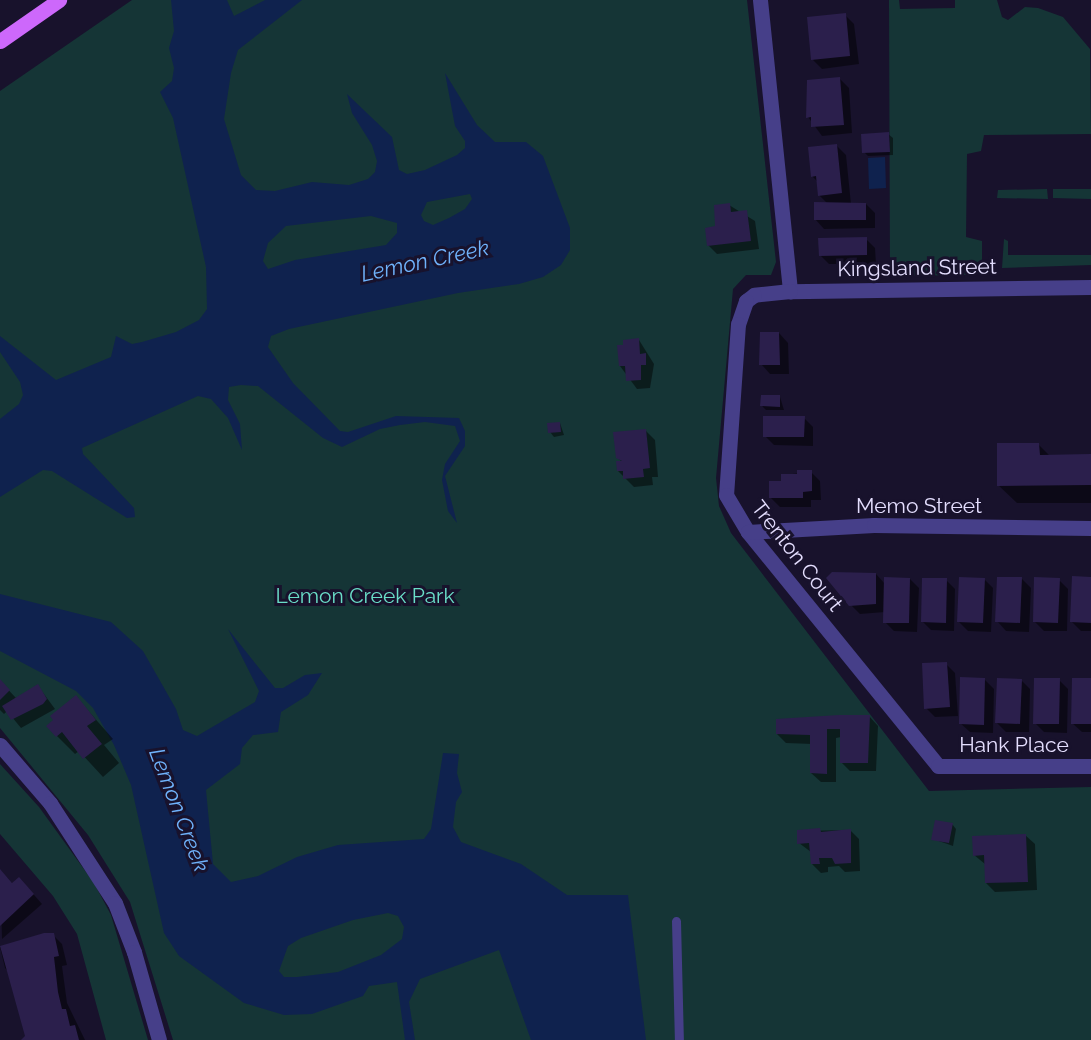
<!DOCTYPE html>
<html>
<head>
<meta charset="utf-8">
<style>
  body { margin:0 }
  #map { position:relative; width:1091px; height:1040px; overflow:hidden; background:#18122c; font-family:Raleway,sans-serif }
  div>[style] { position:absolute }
  .green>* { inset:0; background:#153536 }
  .water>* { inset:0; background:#0f224e }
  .shadow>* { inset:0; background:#0007 }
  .building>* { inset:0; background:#2b1f4c }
  .service>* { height:9px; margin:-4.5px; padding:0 4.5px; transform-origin:4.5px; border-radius:4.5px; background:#463f89 }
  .minor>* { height:15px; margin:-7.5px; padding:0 7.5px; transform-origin:7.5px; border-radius:7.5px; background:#463f89 }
  .primary>* { height:15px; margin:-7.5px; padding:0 7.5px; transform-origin:7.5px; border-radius:7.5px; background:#cd68fb }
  span { translate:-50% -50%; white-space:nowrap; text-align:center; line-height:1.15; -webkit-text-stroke:6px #18122c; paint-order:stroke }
  .street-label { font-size:21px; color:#e4defe }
  .park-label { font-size:21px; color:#6adec8 }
  .water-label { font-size:22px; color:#6fb2fb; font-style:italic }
</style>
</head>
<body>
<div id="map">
  <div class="green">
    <div style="clip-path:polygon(132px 0,747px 0,776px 262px,771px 275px,746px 275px,733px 289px,716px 478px,719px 506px,731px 533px,929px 791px,1091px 787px,1091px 1040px,173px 1040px,130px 902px,88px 835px,0 728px,0 91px)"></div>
    <div style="clip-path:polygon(889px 0,899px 0,900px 9px,955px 8px,955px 0,997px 0,1002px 17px,1008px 20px,1025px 7px,1038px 8px,1063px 17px,1090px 49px,1091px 134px,984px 135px,981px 151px,967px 154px,966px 237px,982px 241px,982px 271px,965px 275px,890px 276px)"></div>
    <div style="clip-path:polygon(1047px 189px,1048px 199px,997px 198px,998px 190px)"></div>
    <div style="clip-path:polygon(1091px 189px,1091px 199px,1053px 198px,1053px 189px)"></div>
    <div style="clip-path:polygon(1004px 239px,1008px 241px,1008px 255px,1091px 255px,1091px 265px,1002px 268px)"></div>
    <div style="clip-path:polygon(0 764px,39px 807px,94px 883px,111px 915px,148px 1040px,106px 1040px,77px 934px,53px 896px,0 834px)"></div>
  </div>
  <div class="water">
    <div style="clip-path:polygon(evenodd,171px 0,227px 0,234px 16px,265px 0,302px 0,238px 50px,231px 73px,224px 119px,241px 175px,256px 190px,275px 191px,312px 182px,349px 185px,368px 179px,375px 172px,377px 161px,372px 145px,352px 113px,347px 94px,392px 137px,399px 170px,407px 174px,425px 170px,457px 155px,465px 148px,465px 141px,455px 126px,445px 73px,477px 125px,495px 142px,526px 142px,543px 156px,570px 228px,570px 250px,561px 265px,543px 277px,519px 284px,458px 293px,289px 329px,271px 336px,268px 347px,293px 383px,340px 431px,348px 432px,396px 416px,459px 418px,465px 431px,465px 446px,445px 476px,457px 523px,448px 511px,442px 480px,445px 464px,460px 441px,455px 426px,425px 422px,400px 425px,380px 429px,342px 447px,323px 438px,258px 386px,241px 385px,229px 387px,228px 400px,240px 424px,242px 450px,228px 418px,211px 399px,198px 396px,82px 448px,83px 454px,134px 508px,135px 517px,127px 518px,52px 471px,43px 470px,0 497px,0 419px,19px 404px,23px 395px,20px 382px,0 352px,0 336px,56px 380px,111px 357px,116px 336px,132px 344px,142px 342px,176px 332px,199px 320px,207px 309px,206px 267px,173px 118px,160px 92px,172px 81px,174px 68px,169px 48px,174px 31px,171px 0,470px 194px,472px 199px,465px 209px,449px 218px,433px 225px,424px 221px,421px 215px,427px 202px,470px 194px,171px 0,371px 216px,397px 223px,397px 233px,386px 245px,295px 260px,268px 269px,263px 261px,268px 243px,286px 226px,371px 216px)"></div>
    <div style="clip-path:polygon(885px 157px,886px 188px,869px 189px,868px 158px)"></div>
    <div style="clip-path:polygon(evenodd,0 594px,111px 622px,143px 651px,176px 709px,183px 730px,197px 736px,255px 702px,259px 691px,228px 629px,275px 688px,283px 688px,305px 675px,322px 673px,308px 695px,281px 712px,278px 732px,253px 735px,242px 748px,240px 764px,206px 790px,213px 864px,231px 882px,258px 876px,297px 857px,338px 845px,424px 839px,431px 829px,443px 753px,459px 754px,457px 773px,462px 792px,456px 802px,453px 827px,461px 842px,521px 864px,567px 895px,628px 895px,646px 1040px,531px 1040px,499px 950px,420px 979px,409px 1002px,415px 1040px,405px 1040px,397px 982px,369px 986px,363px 996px,312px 1014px,284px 1015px,244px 1003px,179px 956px,164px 933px,131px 785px,114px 745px,93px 708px,76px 691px,0 651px,0 594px,388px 913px,398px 916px,404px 927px,402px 939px,381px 955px,338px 972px,297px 977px,284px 977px,279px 971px,288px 946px,301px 938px,353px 920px,388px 913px)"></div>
  </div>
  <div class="shadow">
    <div style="clip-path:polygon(845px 15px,854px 24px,859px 64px,822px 69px,813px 60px)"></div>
    <div style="clip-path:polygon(840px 79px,849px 88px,852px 133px,822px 136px,808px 117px)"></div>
    <div style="clip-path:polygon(888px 134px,893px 138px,893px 155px,868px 156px,864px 152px)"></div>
    <div style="clip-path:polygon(837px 146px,846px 155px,851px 204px,866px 204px,875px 213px,875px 228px,824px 229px,815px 219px,828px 204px,819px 195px,818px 182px,812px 176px)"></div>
    <div style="clip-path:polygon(729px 205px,755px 221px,759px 249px,717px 254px,708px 245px)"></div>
    <div style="clip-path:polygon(866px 239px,875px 248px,876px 264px,829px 264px,820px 255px)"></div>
    <div style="clip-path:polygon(779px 333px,788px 343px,789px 374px,770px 374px,761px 364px)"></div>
    <div style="clip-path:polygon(639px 340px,654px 364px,650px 388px,637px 389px,620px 366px)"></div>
    <div style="clip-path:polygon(780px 397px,784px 410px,766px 410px,762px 406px)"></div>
    <div style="clip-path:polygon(804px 418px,813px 427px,813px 446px,774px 445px,765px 436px)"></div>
    <div style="clip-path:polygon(560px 423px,564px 435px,554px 437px,550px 432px)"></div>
    <div style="clip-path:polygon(646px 431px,655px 440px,658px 477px,652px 477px,653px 485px,634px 487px,618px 471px,622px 462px,617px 457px)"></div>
    <div style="clip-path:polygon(1039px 445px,1050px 456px,1091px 456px,1091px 503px,1017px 503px,998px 485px)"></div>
    <div style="clip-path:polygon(811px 472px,820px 481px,821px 500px,811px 500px,811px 507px,780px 507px,771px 498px,783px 482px,783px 475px)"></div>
    <div style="clip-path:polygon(876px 574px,886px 585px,910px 579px,919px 588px,917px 632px,894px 631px,885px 622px,885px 612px,860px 614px,851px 605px)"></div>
    <div style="clip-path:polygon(1091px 578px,1091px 631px,1081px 631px,1072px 622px)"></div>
    <div style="clip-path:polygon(984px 579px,993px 588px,991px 632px,968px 631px,959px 622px)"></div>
    <div style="clip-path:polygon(1022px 579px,1031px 588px,1029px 632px,1006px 631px,997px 621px)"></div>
    <div style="clip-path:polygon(946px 580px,955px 589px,954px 631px,931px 630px,922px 621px)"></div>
    <div style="clip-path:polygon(1059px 580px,1068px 589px,1067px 631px,1044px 631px,1035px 622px)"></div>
    <div style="clip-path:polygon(946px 664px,955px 673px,958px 716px,935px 717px,926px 708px)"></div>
    <div style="clip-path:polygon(985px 680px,994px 689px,993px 733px,970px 732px,960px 723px)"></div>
    <div style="clip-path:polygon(1021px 680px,1030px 689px,1029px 732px,1006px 732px,997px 723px)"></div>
    <div style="clip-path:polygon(1059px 680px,1068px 689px,1067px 733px,1044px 732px,1035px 723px)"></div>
    <div style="clip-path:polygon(1091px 680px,1091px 732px,1082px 732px,1072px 723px)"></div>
    <div style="clip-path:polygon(0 681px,16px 698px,38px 686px,55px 709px,21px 728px,7px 711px,4px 714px,0 710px)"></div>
    <div style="clip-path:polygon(76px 697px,113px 739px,104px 745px,119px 763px,103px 777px,79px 751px,75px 754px,57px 736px,55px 721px)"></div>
    <div style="clip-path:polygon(869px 716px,878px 726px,876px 771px,850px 771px,841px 762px,841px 737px,836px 738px,836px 782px,821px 782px,811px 773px,812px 744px,786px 743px,777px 734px)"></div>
    <div style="clip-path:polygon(952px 824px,956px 829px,953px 846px,933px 839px)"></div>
    <div style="clip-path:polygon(850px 830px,859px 839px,860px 871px,845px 872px,839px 866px,828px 867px,828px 872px,821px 873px,812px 864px,811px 852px,799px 843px,798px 831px)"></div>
    <div style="clip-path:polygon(1025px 835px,1035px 844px,1037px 890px,995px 892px,986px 883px,985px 864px,974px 855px)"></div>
    <div style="clip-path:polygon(0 870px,13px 884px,28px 888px,42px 904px,2px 939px)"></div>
    <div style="clip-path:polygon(53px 935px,62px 944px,67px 965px,62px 966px,67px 1003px,85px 1040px,22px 1040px,26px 1037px,12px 975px,5px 968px,0 947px)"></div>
  </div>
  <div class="building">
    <div style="clip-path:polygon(846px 13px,850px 56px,811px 60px,807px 17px)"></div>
    <div style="clip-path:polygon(840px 77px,844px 125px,811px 127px,811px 117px,806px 118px,807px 80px)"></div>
    <div style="clip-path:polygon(889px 132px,890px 152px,862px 153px,861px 134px)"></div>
    <div style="clip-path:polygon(837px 144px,842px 193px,818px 196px,816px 176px,811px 177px,808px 147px)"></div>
    <div style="clip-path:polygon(814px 202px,866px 203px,866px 220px,814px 220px)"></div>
    <div style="clip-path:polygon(730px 203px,731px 212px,747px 210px,751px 241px,707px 246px,705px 228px,715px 226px,714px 205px)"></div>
    <div style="clip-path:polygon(867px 237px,867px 255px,819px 256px,818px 238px)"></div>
    <div style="clip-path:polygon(760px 332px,779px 332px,780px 365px,759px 365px)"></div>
    <div style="clip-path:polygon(639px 338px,640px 354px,646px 353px,646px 365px,641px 365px,641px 380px,626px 381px,625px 366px,619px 366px,617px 345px,623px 345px,623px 340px)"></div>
    <div style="clip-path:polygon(761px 395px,780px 395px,780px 407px,760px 406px)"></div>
    <div style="clip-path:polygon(763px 416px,805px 416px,804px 437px,763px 437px)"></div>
    <div style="clip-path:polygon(560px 422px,561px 432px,548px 433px,547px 423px)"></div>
    <div style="clip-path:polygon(646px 429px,650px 468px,643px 469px,644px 477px,623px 479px,623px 471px,617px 471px,616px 461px,622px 461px,616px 458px,613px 432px)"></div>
    <div style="clip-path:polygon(997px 443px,1039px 443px,1040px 455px,1091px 454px,1091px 485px,997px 486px)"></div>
    <div style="clip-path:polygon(797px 470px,812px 470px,812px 491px,803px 492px,803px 498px,769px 498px,769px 481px,781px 481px,781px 474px,797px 474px)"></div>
    <div style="clip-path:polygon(832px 572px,876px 573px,876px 604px,849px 606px,826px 578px)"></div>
    <div style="clip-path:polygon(1072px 576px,1091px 577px,1091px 623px,1070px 622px)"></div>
    <div style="clip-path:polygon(884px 577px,910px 578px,909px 623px,883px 623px)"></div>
    <div style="clip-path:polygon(959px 577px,985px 578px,983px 623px,957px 622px)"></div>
    <div style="clip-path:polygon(997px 577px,1022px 577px,1020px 623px,995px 622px)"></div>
    <div style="clip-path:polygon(1034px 577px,1060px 578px,1058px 623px,1033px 622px)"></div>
    <div style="clip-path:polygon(922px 578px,947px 578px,946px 623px,921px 622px)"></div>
    <div style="clip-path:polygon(947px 662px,950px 707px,924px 709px,922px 663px)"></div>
    <div style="clip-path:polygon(960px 677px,985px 678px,984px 725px,959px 724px)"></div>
    <div style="clip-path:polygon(997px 678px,1022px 679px,1020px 724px,995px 723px)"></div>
    <div style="clip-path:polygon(1034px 678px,1060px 678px,1059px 724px,1033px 724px)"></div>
    <div style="clip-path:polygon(1072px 678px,1091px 678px,1091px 724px,1071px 724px)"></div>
    <div style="clip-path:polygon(0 679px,10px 690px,0 700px)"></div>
    <div style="clip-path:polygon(38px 684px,47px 699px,43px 704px,11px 720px,2px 706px)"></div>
    <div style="clip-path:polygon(76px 695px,96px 720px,87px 726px,102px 744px,83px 759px,62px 732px,56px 737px,46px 726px,53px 720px,50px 716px)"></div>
    <div style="clip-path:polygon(839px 715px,870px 715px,868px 763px,840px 763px,840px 729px,827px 729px,827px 774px,810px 773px,810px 735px,776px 734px,776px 719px)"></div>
    <div style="clip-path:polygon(935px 820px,953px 823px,949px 843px,931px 840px)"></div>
    <div style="clip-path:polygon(820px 828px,821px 832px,851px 829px,851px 863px,835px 864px,832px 858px,819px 858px,820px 864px,811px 864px,809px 843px,797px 844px,797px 830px)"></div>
    <div style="clip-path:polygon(1026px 834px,1028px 882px,985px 883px,984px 855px,973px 856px,972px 836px)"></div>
    <div style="clip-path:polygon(0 869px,12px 883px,19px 877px,34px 894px,0 926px)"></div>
    <div style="clip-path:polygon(44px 933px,54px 933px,59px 956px,54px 957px,58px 992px,62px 1009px,66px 1009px,70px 1026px,75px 1025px,79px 1040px,21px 1040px,25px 1036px,0 946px)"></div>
  </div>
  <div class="service">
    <div style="left:676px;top:921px;width:119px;rotate:88.6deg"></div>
  </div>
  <div class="minor">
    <div style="left:760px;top:0;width:293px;rotate:84.1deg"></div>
    <div style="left:1091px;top:287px;width:301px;rotate:179.2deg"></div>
    <div style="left:790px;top:291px;width:36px;rotate:174deg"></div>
    <div style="left:754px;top:295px;width:10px;rotate:143deg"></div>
    <div style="left:746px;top:301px;width:24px;rotate:109deg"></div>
    <div style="left:738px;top:324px;width:171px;rotate:94deg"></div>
    <div style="left:726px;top:495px;width:43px;rotate:59.3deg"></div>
    <div style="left:748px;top:532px;width:301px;rotate:50.9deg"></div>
    <div style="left:938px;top:766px;width:153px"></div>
    <div style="left:748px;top:532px;width:126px;rotate:-3.2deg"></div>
    <div style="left:874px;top:525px;width:217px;rotate:0.8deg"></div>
    <div style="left:0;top:745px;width:77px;rotate:49.2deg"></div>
    <div style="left:50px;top:803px;width:119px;rotate:57deg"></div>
    <div style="left:115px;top:903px;width:53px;rotate:68.8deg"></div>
    <div style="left:134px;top:952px;width:91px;rotate:74.1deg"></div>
  </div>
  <div class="primary">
    <div style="left:0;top:41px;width:72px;rotate:-34.8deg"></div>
  </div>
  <div class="street-label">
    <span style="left:917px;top:268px;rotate:-1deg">Kingsland Street</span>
    <span style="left:919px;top:506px">Memo Street</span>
    <span style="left:797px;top:556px;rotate:52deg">Trenton Court</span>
    <span style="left:1014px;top:745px">Hank Place</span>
  </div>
  <div class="park-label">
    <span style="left:365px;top:596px">Lemon Creek Park</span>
  </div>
  <div class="water-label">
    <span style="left:425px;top:261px;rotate:-12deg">Lemon Creek</span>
    <span style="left:179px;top:810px;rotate:69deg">Lemon Creek</span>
  </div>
</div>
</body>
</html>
